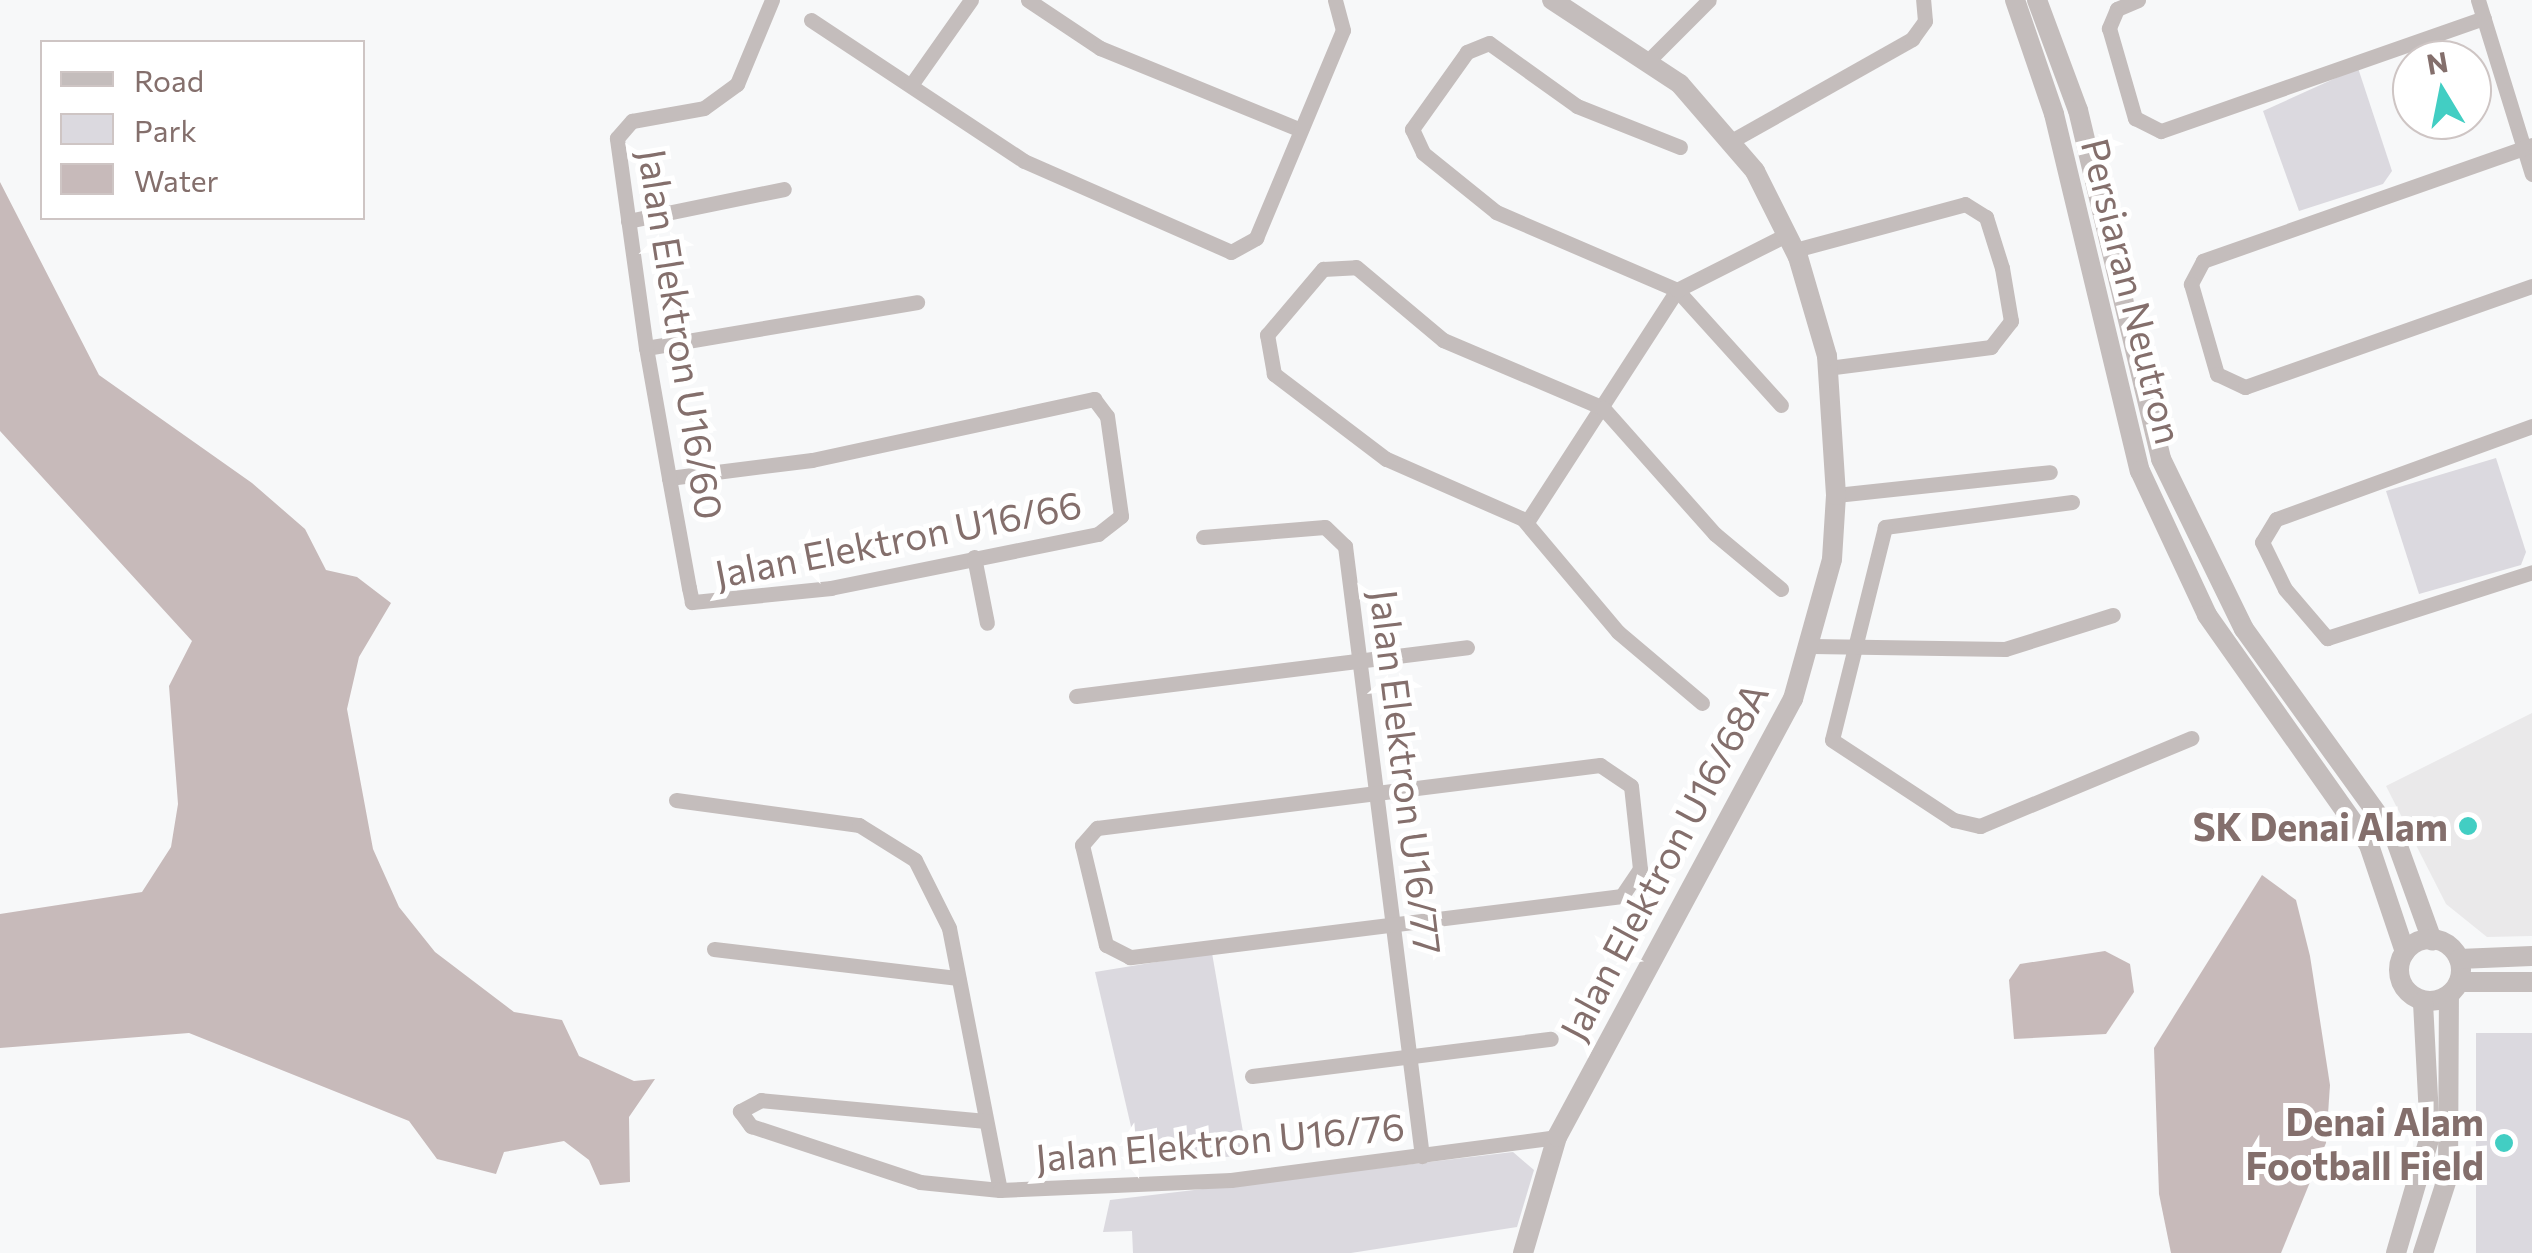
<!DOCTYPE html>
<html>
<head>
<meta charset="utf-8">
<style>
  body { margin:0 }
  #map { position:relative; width:2532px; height:1253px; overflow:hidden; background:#f7f8f9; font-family:Commissioner,sans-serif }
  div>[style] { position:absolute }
  .built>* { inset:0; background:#eae9ea }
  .green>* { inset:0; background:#dbd9df }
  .water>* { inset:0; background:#c7baba }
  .minor>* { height:15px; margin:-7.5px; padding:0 7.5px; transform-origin:7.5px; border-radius:7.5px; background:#c4bdbc }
  .tertiary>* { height:20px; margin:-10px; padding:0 10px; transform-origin:10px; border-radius:10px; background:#c4bdbc }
  .tertiary>.ring { margin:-10px; padding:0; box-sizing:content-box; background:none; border:20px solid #c4bdbc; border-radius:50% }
  .dots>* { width:28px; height:28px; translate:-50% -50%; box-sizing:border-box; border:5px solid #fff; border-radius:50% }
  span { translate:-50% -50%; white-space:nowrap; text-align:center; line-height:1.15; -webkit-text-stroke:10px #fff; paint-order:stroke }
  .street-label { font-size:38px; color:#846f6c }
  .poi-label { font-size:38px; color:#846f6c; font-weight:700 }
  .right { translate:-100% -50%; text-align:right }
  .legend { position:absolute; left:40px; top:40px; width:325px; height:180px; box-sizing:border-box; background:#fff; border:2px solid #cec5c4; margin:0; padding:12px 18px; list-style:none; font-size:30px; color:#846f6c }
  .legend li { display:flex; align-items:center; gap:20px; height:50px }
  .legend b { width:50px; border:2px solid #cec5c4 }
  .north { position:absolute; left:2392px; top:40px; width:100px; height:100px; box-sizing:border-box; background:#fff; border:2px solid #cec5c4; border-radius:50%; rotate:350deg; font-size:28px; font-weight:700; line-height:40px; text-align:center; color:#846f6c }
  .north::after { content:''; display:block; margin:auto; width:35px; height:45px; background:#42cec3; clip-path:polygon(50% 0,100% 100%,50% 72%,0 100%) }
</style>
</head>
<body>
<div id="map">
  <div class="built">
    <div style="clip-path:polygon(2532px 713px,2532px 936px,2487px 937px,2446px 904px,2386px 786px)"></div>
  </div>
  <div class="green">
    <div style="clip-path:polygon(2358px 68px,2392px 171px,2383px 184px,2299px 211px,2263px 111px)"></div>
    <div style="clip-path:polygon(2496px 458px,2526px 552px,2521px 565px,2419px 594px,2386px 491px)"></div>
    <div style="clip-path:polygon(1212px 953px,1247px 1155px,1140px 1165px,1095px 972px)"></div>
    <div style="clip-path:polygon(2476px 1033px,2532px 1033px,2532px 1253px,2476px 1253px)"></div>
    <div style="clip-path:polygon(1513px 1152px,1534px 1170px,1517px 1227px,1351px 1253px,1133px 1253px,1132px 1231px,1103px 1232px,1110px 1200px)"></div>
  </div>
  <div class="water">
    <div style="clip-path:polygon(0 182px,99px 375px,252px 483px,305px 529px,326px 570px,357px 577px,391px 603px,359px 657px,347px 709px,373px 849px,399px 907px,435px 952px,514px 1012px,562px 1020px,579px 1056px,634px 1081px,655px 1079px,629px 1117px,630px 1182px,600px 1185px,589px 1160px,564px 1141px,504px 1152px,496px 1174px,437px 1159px,409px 1121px,189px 1033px,0 1048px,0 914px,142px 892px,171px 847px,178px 804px,169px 686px,192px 641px,0 431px)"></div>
    <div style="clip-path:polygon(2262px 875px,2296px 900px,2310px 956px,2330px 1085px,2326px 1143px,2281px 1253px,2171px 1253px,2159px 1194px,2154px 1048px)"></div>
    <div style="clip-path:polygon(2105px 951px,2130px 964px,2134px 992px,2106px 1034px,2014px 1039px,2009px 980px,2020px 964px)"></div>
  </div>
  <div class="minor">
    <div style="left:1028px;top:0;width:87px;rotate:33.7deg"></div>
    <div style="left:1100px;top:48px;width:214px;rotate:22.2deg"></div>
    <div style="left:2138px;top:0;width:23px;rotate:157deg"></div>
    <div style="left:2117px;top:9px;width:21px;rotate:113deg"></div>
    <div style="left:2109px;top:28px;width:94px;rotate:73.9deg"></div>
    <div style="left:2135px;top:118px;width:29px;rotate:27deg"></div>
    <div style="left:2161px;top:131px;width:342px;rotate:-19.3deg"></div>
    <div style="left:2478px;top:0;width:182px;rotate:72.8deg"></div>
    <div style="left:811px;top:20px;width:255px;rotate:33.5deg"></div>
    <div style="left:1024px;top:161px;width:226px;rotate:23.7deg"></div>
    <div style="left:1231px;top:252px;width:29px;rotate:-29deg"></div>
    <div style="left:1256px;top:238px;width:225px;rotate:-67.3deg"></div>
    <div style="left:1343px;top:30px;width:31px;rotate:-105deg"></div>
    <div style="left:1650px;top:59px;width:83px;rotate:-45deg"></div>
    <div style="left:911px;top:85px;width:104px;rotate:-54.8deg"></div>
    <div style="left:1733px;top:140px;width:206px;rotate:-29.4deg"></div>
    <div style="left:1912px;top:39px;width:22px;rotate:-54deg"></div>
    <div style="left:1925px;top:21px;width:21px;rotate:-95deg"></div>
    <div style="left:2532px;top:145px;width:349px;rotate:160.6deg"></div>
    <div style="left:2203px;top:261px;width:26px;rotate:118deg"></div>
    <div style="left:2191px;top:284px;width:94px;rotate:73.9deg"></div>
    <div style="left:2217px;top:374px;width:31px;rotate:25deg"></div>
    <div style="left:2245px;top:387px;width:304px;rotate:-19.4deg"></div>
    <div style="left:1680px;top:147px;width:111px;rotate:-158.3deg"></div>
    <div style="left:1577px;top:106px;width:108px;rotate:-144.4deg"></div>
    <div style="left:1489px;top:43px;width:24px;rotate:158deg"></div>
    <div style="left:1467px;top:52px;width:95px;rotate:125.5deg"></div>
    <div style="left:1412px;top:129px;width:26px;rotate:65deg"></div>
    <div style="left:1423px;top:153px;width:94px;rotate:38.9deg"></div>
    <div style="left:1496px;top:212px;width:197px;rotate:23.3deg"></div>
    <div style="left:1677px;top:290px;width:155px;rotate:47.9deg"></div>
    <div style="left:628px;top:221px;width:159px;rotate:-11.6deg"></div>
    <div style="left:1795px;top:250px;width:176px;rotate:-15.1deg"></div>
    <div style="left:1965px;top:204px;width:25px;rotate:32deg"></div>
    <div style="left:1986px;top:217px;width:53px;rotate:72.6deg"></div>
    <div style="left:2002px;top:268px;width:54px;rotate:80.4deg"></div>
    <div style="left:2011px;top:321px;width:33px;rotate:128deg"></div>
    <div style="left:1991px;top:347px;width:164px;rotate:172.7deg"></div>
    <div style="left:646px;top:348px;width:275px;rotate:-9.6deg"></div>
    <div style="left:2532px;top:426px;width:272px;rotate:160deg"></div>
    <div style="left:2276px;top:519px;width:27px;rotate:121deg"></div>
    <div style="left:2262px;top:542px;width:52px;rotate:63.9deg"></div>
    <div style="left:2285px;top:589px;width:65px;rotate:49.4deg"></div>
    <div style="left:2327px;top:638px;width:215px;rotate:-17.8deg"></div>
    <div style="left:669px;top:478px;width:144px;rotate:-7.2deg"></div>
    <div style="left:812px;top:460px;width:289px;rotate:-12.2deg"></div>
    <div style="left:1094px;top:399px;width:21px;rotate:53deg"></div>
    <div style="left:1107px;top:416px;width:101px;rotate:82deg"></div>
    <div style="left:1121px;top:516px;width:29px;rotate:142deg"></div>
    <div style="left:1098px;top:534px;width:272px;rotate:168.6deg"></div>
    <div style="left:831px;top:588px;width:140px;rotate:174.2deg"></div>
    <div style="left:692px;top:602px;width:14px;rotate:-102deg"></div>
    <div style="left:689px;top:588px;width:112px;rotate:-100.3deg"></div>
    <div style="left:669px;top:478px;width:132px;rotate:-100deg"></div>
    <div style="left:646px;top:348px;width:212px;rotate:-97.9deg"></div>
    <div style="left:617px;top:138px;width:23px;rotate:-49deg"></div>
    <div style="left:632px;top:121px;width:73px;rotate:-10.2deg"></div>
    <div style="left:704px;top:108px;width:41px;rotate:-36deg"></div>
    <div style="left:737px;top:84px;width:91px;rotate:-67.4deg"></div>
    <div style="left:1836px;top:495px;width:215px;rotate:-6.1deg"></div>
    <div style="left:2072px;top:502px;width:189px;rotate:172.4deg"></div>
    <div style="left:1885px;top:527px;width:219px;rotate:104deg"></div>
    <div style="left:1832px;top:740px;width:146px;rotate:33.3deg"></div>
    <div style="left:1954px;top:820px;width:27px;rotate:13deg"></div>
    <div style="left:1980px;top:826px;width:229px;rotate:-22.6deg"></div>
    <div style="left:1527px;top:522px;width:276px;rotate:-57.1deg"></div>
    <div style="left:1677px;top:290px;width:124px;rotate:-26.8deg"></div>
    <div style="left:1203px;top:537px;width:122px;rotate:-4.7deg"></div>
    <div style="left:1325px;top:527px;width:28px;rotate:44deg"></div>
    <div style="left:1345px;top:546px;width:615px;rotate:82.81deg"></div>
    <div style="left:974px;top:557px;width:67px;rotate:78.9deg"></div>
    <div style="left:1812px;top:646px;width:193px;rotate:0.9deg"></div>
    <div style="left:2005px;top:649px;width:113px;rotate:-17.5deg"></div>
    <div style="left:1076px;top:696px;width:394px;rotate:-7.1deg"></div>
    <div style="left:1702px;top:703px;width:110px;rotate:-139.8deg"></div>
    <div style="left:1618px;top:632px;width:148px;rotate:-130.1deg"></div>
    <div style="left:1523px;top:519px;width:150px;rotate:-156.3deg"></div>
    <div style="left:1386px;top:459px;width:141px;rotate:-142.8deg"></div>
    <div style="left:1274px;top:374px;width:40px;rotate:-100deg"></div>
    <div style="left:1267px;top:335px;width:87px;rotate:-49.7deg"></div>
    <div style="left:1323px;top:269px;width:33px;rotate:-3deg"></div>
    <div style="left:1356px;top:267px;width:114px;rotate:40deg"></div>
    <div style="left:1443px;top:340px;width:174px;rotate:23deg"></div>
    <div style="left:1603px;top:408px;width:169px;rotate:48.4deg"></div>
    <div style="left:1715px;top:534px;width:86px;rotate:39.8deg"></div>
    <div style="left:1600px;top:765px;width:37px;rotate:34deg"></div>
    <div style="left:1631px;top:786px;width:83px;rotate:83.8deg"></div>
    <div style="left:1640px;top:869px;width:32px;rotate:124deg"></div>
    <div style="left:1622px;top:896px;width:496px;rotate:172.9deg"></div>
    <div style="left:1130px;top:957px;width:27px;rotate:-153deg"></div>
    <div style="left:1106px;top:945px;width:103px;rotate:-103.5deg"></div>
    <div style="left:1082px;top:845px;width:23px;rotate:-49deg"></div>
    <div style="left:1097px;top:828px;width:507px;rotate:-7.14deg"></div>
    <div style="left:676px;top:800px;width:185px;rotate:7.8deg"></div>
    <div style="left:859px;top:825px;width:66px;rotate:32deg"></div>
    <div style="left:915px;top:860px;width:76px;rotate:63.4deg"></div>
    <div style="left:949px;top:928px;width:267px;rotate:79deg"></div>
    <div style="left:714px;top:949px;width:246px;rotate:6.8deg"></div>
    <div style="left:1252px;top:1076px;width:301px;rotate:-7.1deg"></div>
    <div style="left:986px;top:1121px;width:226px;rotate:-174.7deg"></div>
    <div style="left:761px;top:1100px;width:24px;rotate:152deg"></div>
    <div style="left:740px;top:1111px;width:19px;rotate:54deg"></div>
    <div style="left:751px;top:1126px;width:178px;rotate:18.3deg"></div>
    <div style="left:920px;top:1182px;width:80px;rotate:5.7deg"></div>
    <div style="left:1000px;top:1190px;width:231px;rotate:-2.5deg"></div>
    <div style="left:1231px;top:1180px;width:329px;rotate:-7.5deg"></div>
  </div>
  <div class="tertiary">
    <div style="left:2015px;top:0;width:120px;rotate:71.1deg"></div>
    <div style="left:2054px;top:114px;width:367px;rotate:76.5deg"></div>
    <div style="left:2140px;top:471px;width:159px;rotate:65deg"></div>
    <div style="left:2207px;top:615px;width:281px;rotate:54.8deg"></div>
    <div style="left:2369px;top:845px;width:113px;rotate:71.4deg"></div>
    <div style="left:2037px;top:0;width:117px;rotate:69.6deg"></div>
    <div style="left:2078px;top:110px;width:359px;rotate:76.6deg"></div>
    <div style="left:2161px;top:459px;width:189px;rotate:64deg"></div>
    <div style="left:2244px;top:629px;width:258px;rotate:54.2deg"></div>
    <div style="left:2395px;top:838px;width:109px;rotate:70.1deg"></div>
    <div class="ring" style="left:2399px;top:939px;width:42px;height:42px"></div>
    <div style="left:2459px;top:959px;width:73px;rotate:-2.4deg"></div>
    <div style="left:2459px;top:982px;width:73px"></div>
    <div style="left:1523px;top:1253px;width:121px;rotate:-73.7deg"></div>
    <div style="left:1557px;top:1137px;width:498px;rotate:-61.7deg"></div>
    <div style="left:1793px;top:699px;width:145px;rotate:-74.4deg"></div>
    <div style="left:1832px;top:559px;width:64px;rotate:-86.4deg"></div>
    <div style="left:1836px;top:495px;width:139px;rotate:-93.7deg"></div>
    <div style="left:1827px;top:356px;width:103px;rotate:-106.3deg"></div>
    <div style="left:1798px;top:257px;width:96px;rotate:-116.6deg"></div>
    <div style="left:1755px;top:171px;width:115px;rotate:-130.8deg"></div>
    <div style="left:1680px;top:84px;width:153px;rotate:-146.7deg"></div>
    <div style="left:2396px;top:1253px;width:122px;rotate:-73.8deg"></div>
    <div style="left:2430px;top:1136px;width:135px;rotate:-93deg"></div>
    <div style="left:2423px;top:1253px;width:81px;rotate:-72deg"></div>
    <div style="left:2448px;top:1176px;width:181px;rotate:-89.7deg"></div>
  </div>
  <div class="dots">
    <div style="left:2468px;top:826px;background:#42cec3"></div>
    <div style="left:2504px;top:1143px;background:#42cec3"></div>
  </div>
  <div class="street-label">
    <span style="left:2133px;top:291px;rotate:76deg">Persiaran Neutron</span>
    <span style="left:682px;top:334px;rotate:81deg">Jalan Elektron U16/60</span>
    <span style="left:898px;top:538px;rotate:-11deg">Jalan Elektron U16/66</span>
    <span style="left:1407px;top:772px;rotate:83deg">Jalan Elektron U16/77</span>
    <span style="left:1663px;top:861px;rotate:-62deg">Jalan Elektron U16/68A</span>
    <span style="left:1220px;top:1141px;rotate:-5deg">Jalan Elektron U16/76</span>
  </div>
  <div class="poi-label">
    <span class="right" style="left:2448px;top:826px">SK Denai Alam</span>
    <span class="right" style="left:2484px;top:1143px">Denai Alam<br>Football Field</span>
  </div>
  <ul class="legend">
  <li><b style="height:12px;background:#c4bdbc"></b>Road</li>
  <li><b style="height:28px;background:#dbd9df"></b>Park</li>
  <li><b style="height:28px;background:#c7baba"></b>Water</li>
  </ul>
  <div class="north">N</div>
</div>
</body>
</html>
